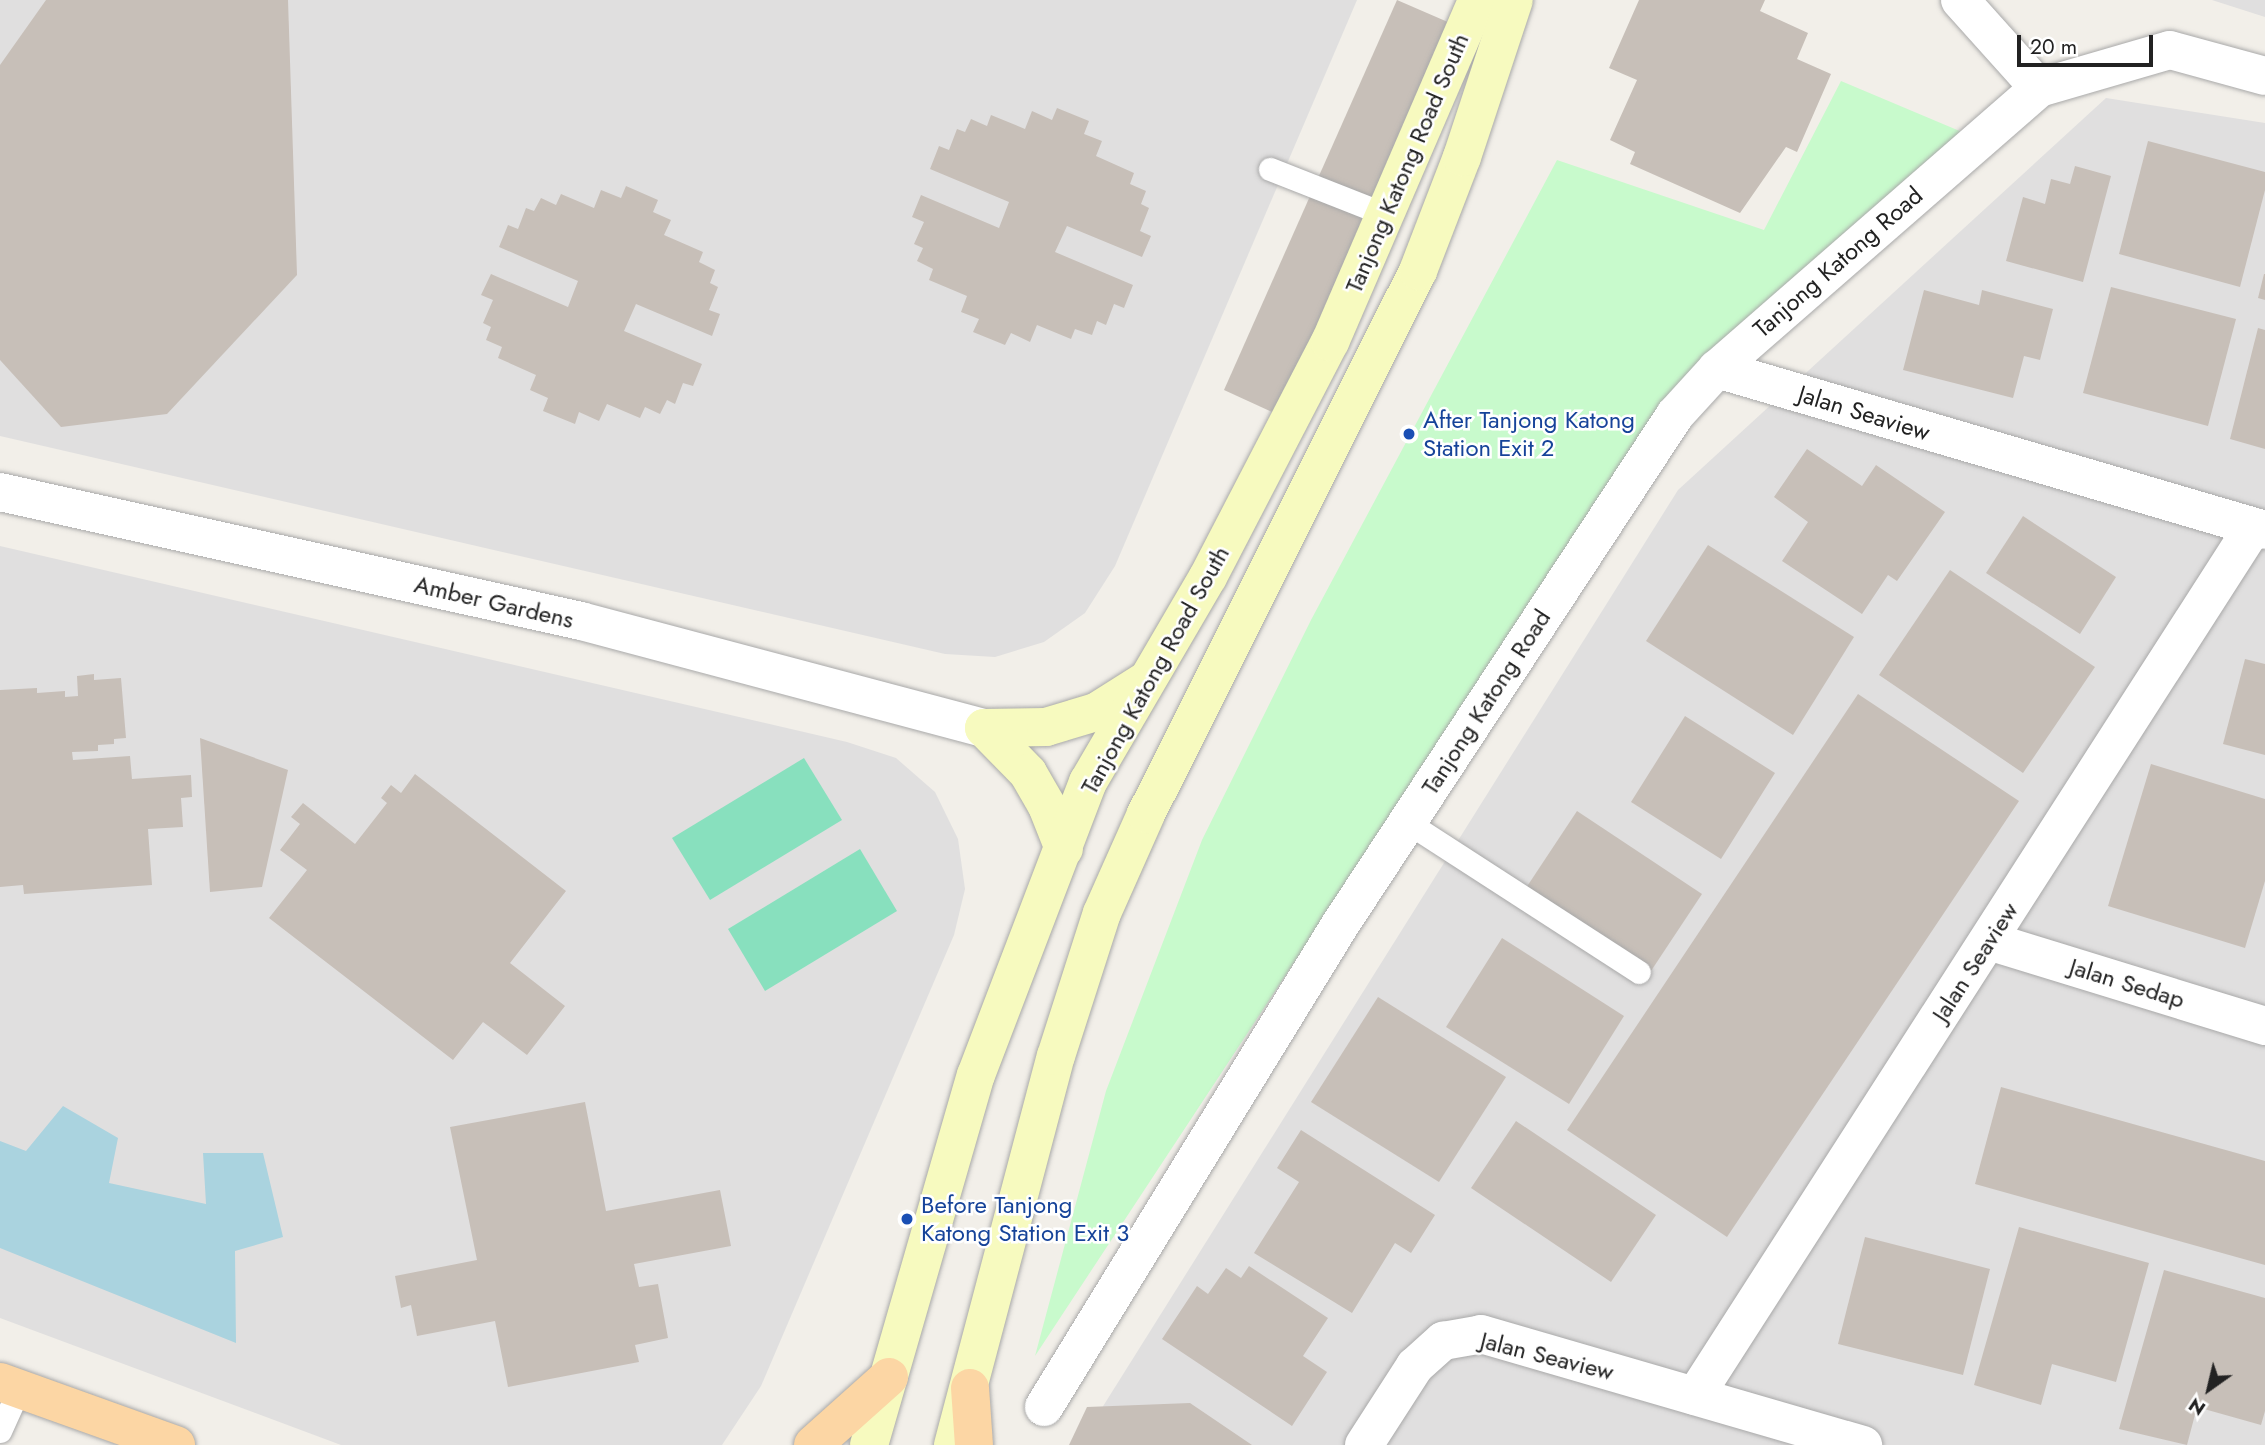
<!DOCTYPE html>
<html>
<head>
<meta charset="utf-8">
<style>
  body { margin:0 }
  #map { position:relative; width:2265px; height:1445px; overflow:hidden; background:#f2efe9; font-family:Jost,sans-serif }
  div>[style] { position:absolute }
  .residential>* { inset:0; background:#e0dfdf }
  .park>* { inset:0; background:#c8facc }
  .pitch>* { inset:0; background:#88e0be }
  .water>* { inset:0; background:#aad3df }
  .building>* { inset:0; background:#c7bfb8 }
  .roads { filter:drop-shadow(0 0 2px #a9a9a9) drop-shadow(0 0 2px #a9a9a9) }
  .service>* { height:23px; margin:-11.5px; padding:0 11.5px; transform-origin:11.5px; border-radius:11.5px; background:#fff }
  .minor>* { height:38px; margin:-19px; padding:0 19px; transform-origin:19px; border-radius:19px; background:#fff }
  .tertiary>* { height:38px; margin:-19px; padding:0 19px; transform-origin:19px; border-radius:19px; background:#fff }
  .secondary>* { height:38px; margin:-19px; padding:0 19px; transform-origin:19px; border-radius:19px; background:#f7fabf }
  .primary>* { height:38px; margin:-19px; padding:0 19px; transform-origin:19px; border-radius:19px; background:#fcd6a4 }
  .dots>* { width:19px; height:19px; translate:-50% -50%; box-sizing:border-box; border:4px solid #fff; border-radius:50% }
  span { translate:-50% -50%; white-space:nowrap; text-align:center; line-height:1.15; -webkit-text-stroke:5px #fff; paint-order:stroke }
  .street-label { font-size:24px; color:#222 }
  .transit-label { font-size:24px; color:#164399 }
  .left { translate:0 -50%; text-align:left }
  .north { position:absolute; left:2174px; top:1354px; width:70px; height:70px; -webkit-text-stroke:5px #fff; paint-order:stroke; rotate:214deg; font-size:19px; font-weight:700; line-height:28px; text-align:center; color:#222 }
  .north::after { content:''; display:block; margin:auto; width:24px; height:32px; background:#222; clip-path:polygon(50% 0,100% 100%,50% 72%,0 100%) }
  .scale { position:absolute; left:2017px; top:35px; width:136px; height:32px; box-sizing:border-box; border:4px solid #222; border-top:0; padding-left:9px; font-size:21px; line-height:24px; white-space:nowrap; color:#222; -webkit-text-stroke:5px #fff; paint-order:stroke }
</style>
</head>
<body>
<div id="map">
  <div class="residential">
    <div style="clip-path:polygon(0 0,1357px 0,1115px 566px,1085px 613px,1044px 642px,995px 657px,945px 654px,0 436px)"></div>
    <div style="clip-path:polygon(2212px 0,2265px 0,2265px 17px,2215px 1px)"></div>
    <div style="clip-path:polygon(2106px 98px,2265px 123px,2265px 1445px,1089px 1445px,1090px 1427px,1678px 490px)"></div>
    <div style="clip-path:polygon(0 546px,847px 742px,896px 758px,935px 792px,958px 839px,965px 889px,954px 935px,761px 1386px,722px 1445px,341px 1445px,0 1318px)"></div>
  </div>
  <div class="park">
    <div style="clip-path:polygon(1841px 81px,1962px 132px,1644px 431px,1035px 1356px,1106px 1091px,1202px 840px,1311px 620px,1557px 160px,1764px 230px)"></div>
  </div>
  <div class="pitch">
    <div style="clip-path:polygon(804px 758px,842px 820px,710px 900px,672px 838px)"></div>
    <div style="clip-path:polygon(860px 849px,897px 911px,765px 991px,728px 929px)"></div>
  </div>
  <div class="water">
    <div style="clip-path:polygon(63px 1106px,118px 1138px,109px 1183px,206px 1204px,203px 1153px,263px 1153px,283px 1237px,235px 1251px,236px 1343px,0 1248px,0 1141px,26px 1151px)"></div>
  </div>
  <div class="building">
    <div style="clip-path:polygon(46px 0,288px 0,297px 275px,167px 414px,61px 427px,0 360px,0 65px)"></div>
    <div style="clip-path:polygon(1397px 0,1457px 26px,1283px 417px,1224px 390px)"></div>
    <div style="clip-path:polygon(1639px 0,1765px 0,1760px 11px,1808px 33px,1797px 59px,1831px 74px,1797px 152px,1786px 147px,1740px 213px,1630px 164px,1635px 152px,1610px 140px,1637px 80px,1609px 68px)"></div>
    <div style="clip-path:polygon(1057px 108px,1089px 121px,1084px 134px,1102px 141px,1096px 156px,1134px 173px,1130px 184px,1146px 191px,1141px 204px,1149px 208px,1140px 231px,1151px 236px,1142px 257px,1067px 226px,1055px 252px,1133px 285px,1124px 308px,1114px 304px,1106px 325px,1097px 321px,1092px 335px,1075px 329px,1071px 339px,1037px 325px,1030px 342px,1011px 333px,1005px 345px,973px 332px,979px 319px,961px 312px,967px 296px,929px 280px,933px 269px,917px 261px,923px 248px,914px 244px,924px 222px,912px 217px,921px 195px,999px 228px,1009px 202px,930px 169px,939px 146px,949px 150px,957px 129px,965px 132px,971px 119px,987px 126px,991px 115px,1025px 129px,1032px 111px,1052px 120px)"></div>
    <div style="clip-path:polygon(2148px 141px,2265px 172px,2265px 190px,2240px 287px,2119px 254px)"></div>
    <div style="clip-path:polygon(2075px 166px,2111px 176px,2083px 282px,2006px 261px,2023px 197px,2045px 204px,2051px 179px,2070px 184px)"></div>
    <div style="clip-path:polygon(626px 186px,658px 200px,653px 212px,671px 220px,664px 235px,703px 252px,699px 262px,715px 270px,710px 283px,718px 287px,709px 310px,720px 314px,712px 336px,636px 304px,624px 331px,702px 364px,693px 386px,683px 383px,675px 404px,667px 400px,660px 414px,645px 407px,640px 418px,607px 404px,599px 421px,579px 412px,575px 424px,543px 411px,548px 398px,530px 390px,536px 375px,498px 358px,502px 347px,486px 340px,491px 327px,483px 323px,493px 300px,481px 295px,491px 274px,568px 307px,578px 281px,499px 247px,508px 225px,518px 229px,526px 208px,534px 211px,541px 198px,556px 205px,561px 194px,594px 208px,601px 190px,621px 198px)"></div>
    <div style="clip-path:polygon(2264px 274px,2265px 274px,2265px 300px,2258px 298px)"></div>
    <div style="clip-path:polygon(2111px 287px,2236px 319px,2208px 426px,2083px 393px)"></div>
    <div style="clip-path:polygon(1924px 290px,1979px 305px,1982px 290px,2053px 309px,2040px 360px,2024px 356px,2013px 398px,1903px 370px)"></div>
    <div style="clip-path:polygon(2258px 328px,2265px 330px,2265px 449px,2230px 439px)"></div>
    <div style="clip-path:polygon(1807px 449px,1862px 486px,1876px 465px,1945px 512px,1897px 581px,1888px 575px,1862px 614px,1782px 561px,1808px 522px,1774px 497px)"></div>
    <div style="clip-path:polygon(2023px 516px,2116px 577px,2080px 634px,1986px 573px)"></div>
    <div style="clip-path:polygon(1708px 545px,1854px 637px,1793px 735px,1646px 641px)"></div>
    <div style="clip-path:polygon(1950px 570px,2095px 667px,2023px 773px,1879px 675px)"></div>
    <div style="clip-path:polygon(2245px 659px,2265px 664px,2265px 755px,2223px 744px)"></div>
    <div style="clip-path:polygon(94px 674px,94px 680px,121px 678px,126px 738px,114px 739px,114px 744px,98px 745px,98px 751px,72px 752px,73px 760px,130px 756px,132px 779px,191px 775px,192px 797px,181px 798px,183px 827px,148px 829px,152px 885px,24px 894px,23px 885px,0 887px,0 690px,37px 688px,37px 693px,65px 691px,65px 697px,78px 696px,77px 676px)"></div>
    <div style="clip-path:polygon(1858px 694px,2019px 801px,1727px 1237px,1567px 1130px)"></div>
    <div style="clip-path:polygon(1685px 716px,1775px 773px,1721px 859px,1631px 802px)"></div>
    <div style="clip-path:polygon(200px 738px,288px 770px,262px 887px,210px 892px)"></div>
    <div style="clip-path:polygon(2151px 764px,2265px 799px,2265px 881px,2245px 948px,2108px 906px)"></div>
    <div style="clip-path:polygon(415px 774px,566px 891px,510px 963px,565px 1006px,527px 1055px,483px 1022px,453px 1060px,269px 918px,307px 870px,280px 850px,300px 824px,291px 817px,303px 803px,355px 844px,387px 803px,381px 798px,391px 785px,401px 793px)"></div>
    <div style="clip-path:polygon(1577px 811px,1702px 894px,1647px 977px,1522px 894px)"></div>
    <div style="clip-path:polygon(1502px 938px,1624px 1016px,1569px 1104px,1446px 1027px)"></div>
    <div style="clip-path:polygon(1378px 997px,1506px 1077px,1439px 1182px,1311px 1102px)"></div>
    <div style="clip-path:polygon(2001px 1087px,2265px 1161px,2265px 1265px,1975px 1184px)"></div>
    <div style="clip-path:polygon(585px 1102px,606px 1211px,720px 1190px,731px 1246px,634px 1264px,639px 1287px,658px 1284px,668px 1338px,635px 1345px,639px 1362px,508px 1387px,495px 1321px,417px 1336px,411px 1305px,401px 1308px,395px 1276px,477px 1260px,450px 1127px)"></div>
    <div style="clip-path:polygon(1516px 1121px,1656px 1215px,1611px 1282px,1471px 1188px)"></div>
    <div style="clip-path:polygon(1301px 1130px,1435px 1215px,1411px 1253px,1395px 1243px,1352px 1313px,1254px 1253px,1299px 1182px,1277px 1168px)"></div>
    <div style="clip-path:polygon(2019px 1227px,2149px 1263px,2116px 1382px,2052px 1364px,2041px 1405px,1974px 1385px)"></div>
    <div style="clip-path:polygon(1865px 1237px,1990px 1269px,1963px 1375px,1838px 1344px)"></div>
    <div style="clip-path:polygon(1249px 1266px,1328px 1318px,1303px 1356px,1327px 1372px,1292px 1426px,1162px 1339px,1197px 1286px,1208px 1294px,1226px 1268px,1241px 1278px)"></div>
    <div style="clip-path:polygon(2164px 1270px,2265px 1298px,2265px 1411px,2261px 1425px,2197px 1407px,2187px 1445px,2119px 1429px)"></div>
    <div style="clip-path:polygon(1190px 1403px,1252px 1445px,1069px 1445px,1087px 1407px)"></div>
  </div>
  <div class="roads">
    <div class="service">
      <div style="left:1270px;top:169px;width:123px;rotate:21.5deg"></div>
      <div style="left:1407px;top:822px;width:276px;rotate:32.9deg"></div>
      <div style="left:0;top:1431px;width:46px;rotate:-65.7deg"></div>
    </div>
    <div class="minor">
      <div style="left:1717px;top:369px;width:571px;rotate:16.37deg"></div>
      <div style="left:1989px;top:941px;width:289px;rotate:17.1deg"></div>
      <div style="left:1695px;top:1396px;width:1033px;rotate:-57.29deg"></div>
      <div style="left:1044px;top:1407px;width:566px;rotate:-58.45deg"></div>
      <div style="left:1340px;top:925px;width:610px;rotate:-56.7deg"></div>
      <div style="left:1675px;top:415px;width:62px;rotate:-47.6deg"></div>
      <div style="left:1717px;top:369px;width:427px;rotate:-41.1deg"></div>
      <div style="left:1364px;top:1445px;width:94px;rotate:-57.2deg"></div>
      <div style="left:1415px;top:1366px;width:38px;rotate:-42deg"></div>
      <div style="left:1443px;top:1341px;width:39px;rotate:-10deg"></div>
      <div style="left:1481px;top:1334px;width:398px;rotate:16.2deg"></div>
    </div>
    <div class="tertiary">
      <div style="left:1960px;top:0;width:118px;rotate:48.1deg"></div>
      <div style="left:2039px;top:88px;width:136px;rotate:-16.2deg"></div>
      <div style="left:2170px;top:50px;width:98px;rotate:15.3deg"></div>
      <div style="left:0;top:492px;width:595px;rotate:12.52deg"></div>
      <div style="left:581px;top:621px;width:417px;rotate:14.9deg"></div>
    </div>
    <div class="secondary">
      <div style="left:984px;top:728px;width:62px;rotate:-0.9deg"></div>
      <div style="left:1046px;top:727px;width:52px;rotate:-16.7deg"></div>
      <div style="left:1096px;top:712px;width:58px;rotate:-32.3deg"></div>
      <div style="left:984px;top:728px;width:63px;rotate:45.6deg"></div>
      <div style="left:1028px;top:773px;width:38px;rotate:60deg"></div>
      <div style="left:1047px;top:806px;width:46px;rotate:68.4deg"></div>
      <div style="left:869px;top:1445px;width:385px;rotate:-73.9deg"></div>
      <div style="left:976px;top:1075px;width:314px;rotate:-69.1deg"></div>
      <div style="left:1088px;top:782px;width:238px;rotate:-59.7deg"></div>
      <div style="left:1208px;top:577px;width:265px;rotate:-62.6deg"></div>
      <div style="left:1330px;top:342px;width:372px;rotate:-66.7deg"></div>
      <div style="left:953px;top:1445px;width:402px;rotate:-75.2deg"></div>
      <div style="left:1056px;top:1056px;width:150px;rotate:-72.2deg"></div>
      <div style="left:1102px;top:913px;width:108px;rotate:-66deg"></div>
      <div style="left:1146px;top:814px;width:607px;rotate:-63.39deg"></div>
      <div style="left:1418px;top:271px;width:122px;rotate:-68.9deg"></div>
      <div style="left:1462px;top:157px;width:165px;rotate:-71.7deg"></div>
    </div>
    <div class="primary">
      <div style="left:0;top:1382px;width:187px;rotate:19.7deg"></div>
      <div style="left:970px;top:1388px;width:57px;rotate:86deg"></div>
      <div style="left:813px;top:1445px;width:102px;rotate:-41.8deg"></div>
    </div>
  </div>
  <div class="dots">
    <div style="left:1409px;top:434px;background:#1a4fb4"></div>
    <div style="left:907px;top:1219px;background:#1a4fb4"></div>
  </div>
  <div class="street-label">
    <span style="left:1407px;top:163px;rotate:-67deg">Tanjong Katong Road South</span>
    <span style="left:1838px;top:262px;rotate:-41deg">Tanjong Katong Road</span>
    <span style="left:1864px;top:413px;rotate:17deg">Jalan Seaview</span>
    <span style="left:494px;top:602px;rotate:13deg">Amber Gardens</span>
    <span style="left:1155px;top:670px;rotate:-61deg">Tanjong Katong Road South</span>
    <span style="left:1486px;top:702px;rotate:-57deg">Tanjong Katong Road</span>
    <span style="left:1975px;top:962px;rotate:-57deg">Jalan Seaview</span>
    <span style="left:2127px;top:983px;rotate:17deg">Jalan Sedap</span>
    <span style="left:1547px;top:1356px;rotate:14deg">Jalan Seaview</span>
  </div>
  <div class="transit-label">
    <span class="left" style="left:1423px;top:434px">After Tanjong Katong<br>Station Exit 2</span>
    <span class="left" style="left:921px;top:1219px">Before Tanjong<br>Katong Station Exit 3</span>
  </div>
  <div class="north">N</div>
  <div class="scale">20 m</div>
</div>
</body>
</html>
